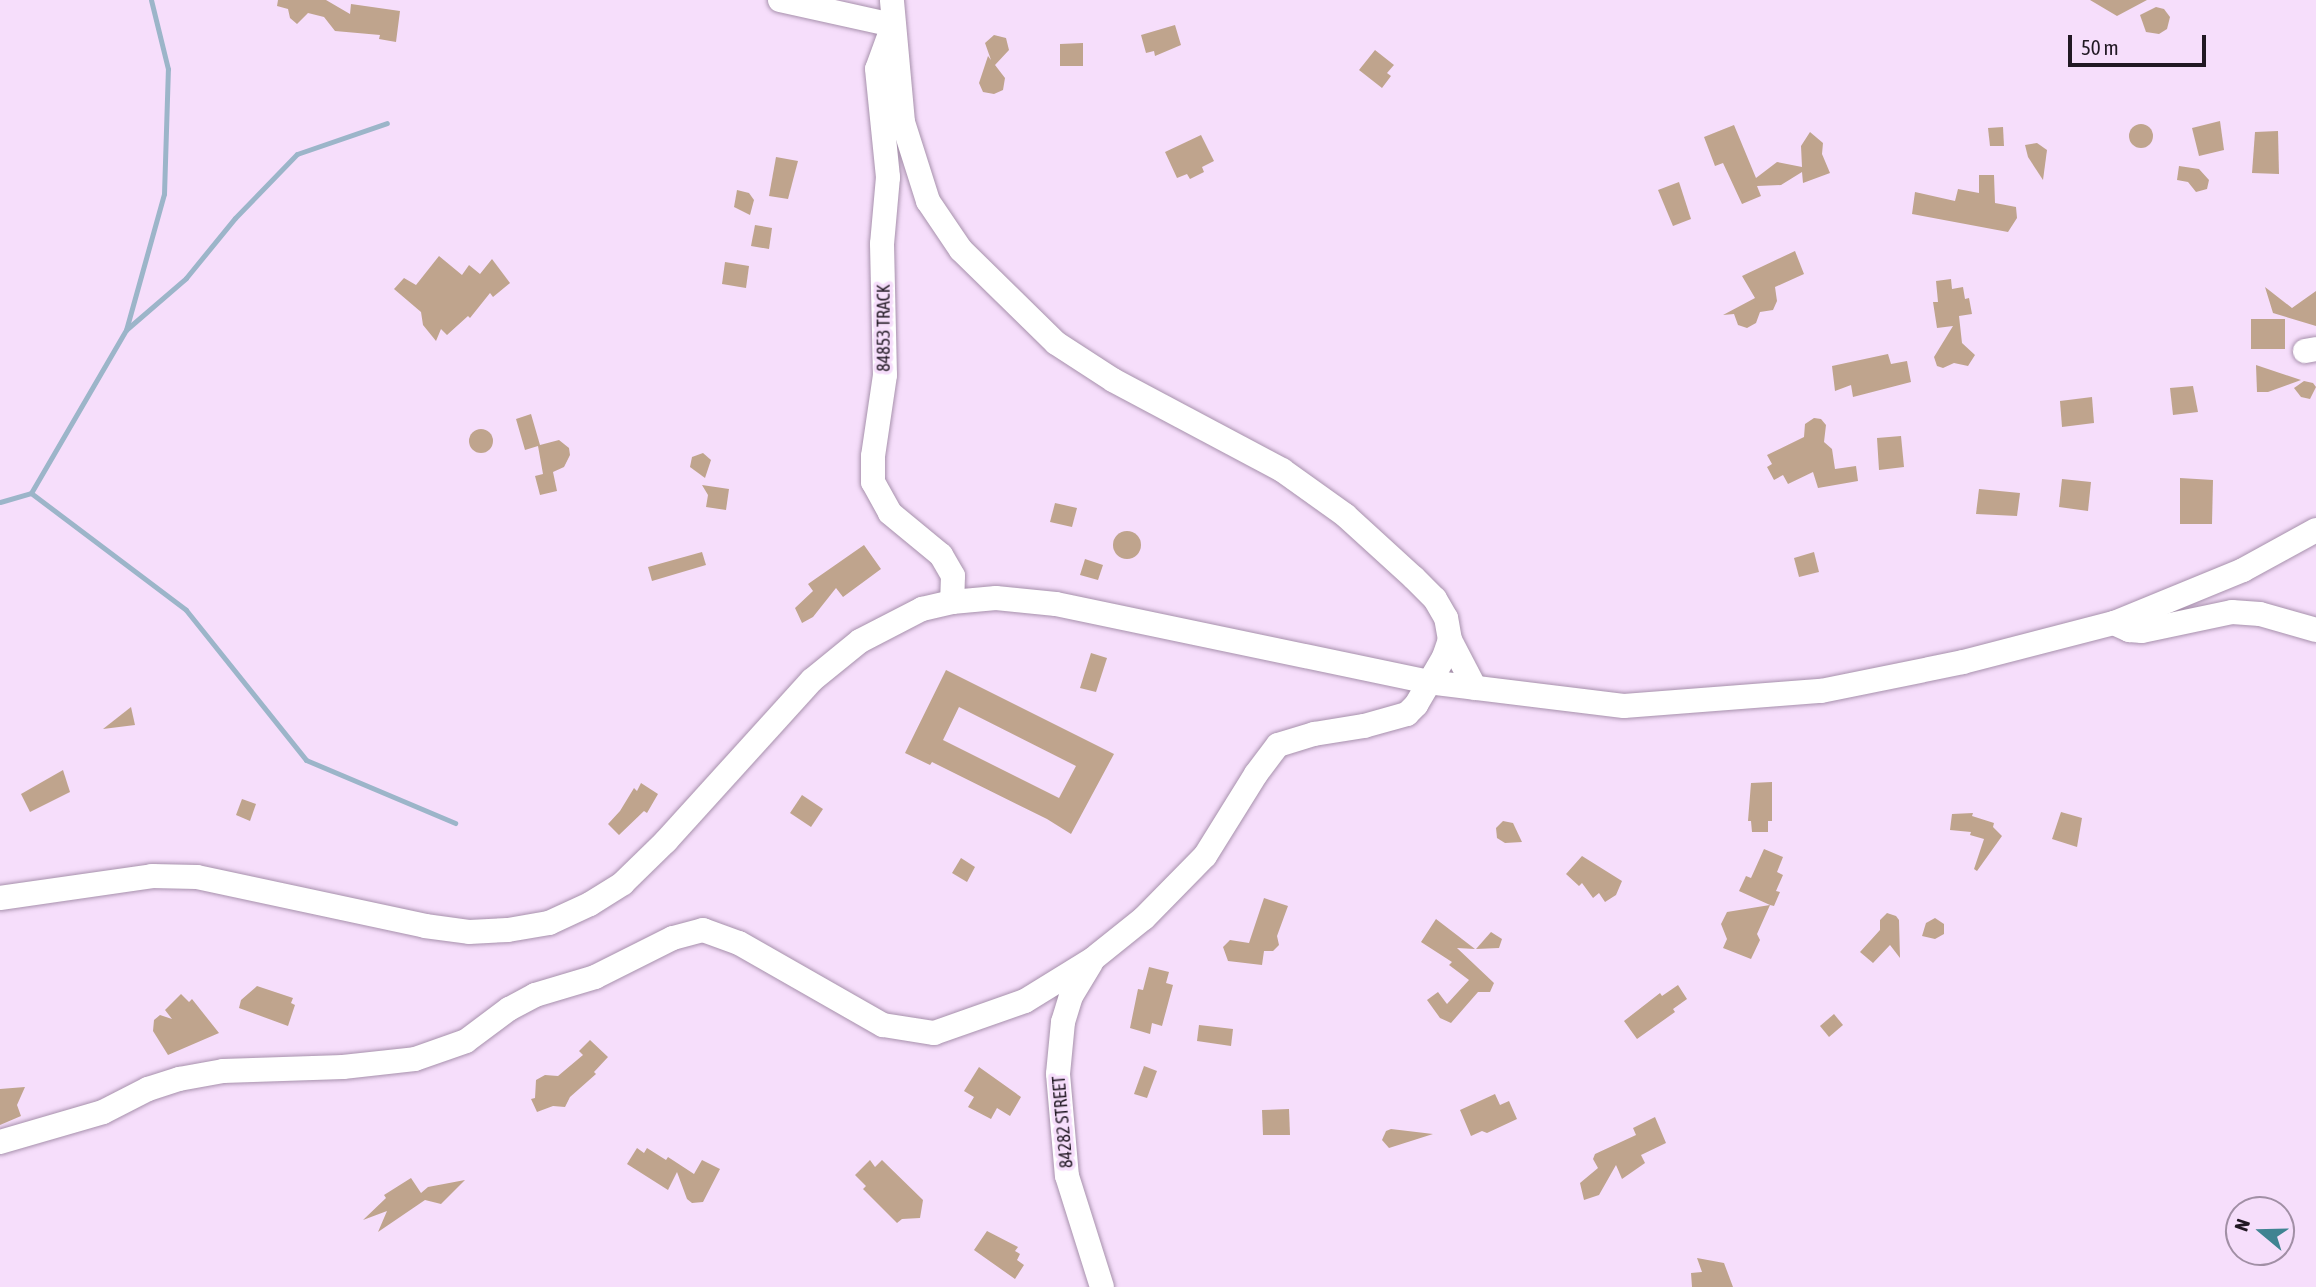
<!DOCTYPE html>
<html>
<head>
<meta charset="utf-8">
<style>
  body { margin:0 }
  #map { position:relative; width:2316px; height:1287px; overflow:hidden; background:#f6defb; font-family:"Asap Condensed",sans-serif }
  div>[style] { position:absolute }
  .stream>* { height:5px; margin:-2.5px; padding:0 2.5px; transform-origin:2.5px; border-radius:2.5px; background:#9cb5c9 }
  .building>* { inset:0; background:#bfa48d }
  .round { border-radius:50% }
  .roads { filter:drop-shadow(0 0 2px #a791ac) drop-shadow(0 0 2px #a791ac) }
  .minor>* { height:24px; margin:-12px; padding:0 12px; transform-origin:12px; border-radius:12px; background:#fff }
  span { translate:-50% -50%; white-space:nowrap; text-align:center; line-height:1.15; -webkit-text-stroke:7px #f6defb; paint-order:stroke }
  .street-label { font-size:18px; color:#211823 }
  .north { position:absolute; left:2225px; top:1196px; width:70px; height:70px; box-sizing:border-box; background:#f6defb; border:2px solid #a18fa5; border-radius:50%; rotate:289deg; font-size:19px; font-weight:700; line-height:28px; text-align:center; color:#211823 }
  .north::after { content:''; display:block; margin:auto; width:24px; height:32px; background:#408492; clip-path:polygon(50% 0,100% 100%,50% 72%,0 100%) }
  .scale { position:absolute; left:2068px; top:35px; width:138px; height:32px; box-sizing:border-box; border:4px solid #211823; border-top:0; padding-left:9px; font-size:21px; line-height:24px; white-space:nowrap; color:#211823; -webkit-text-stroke:5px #f6defb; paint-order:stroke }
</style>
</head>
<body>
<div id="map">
  <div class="stream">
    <div style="left:127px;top:329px;width:78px;rotate:-40.8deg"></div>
    <div style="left:186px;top:278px;width:77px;rotate:-50.8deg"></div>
    <div style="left:235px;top:218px;width:89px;rotate:-45.9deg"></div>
    <div style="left:297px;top:154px;width:95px;rotate:-19deg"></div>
    <div style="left:31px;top:493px;width:189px;rotate:-59.8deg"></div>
    <div style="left:126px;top:330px;width:141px;rotate:-74.4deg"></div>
    <div style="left:164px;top:194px;width:125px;rotate:-88.2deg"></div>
    <div style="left:168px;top:69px;width:71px;rotate:-103.8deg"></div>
    <div style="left:0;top:502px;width:32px;rotate:-16deg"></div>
    <div style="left:31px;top:493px;width:194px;rotate:37deg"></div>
    <div style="left:186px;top:610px;width:192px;rotate:51.3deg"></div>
    <div style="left:306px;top:760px;width:162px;rotate:22.9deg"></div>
  </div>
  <div class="building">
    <div style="clip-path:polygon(278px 0,326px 0,350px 14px,351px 4px,400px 11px,396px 42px,379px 39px,380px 35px,335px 31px,324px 17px,308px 13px,297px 24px,290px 18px,288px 9px,277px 6px)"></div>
    <div style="clip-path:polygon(2090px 0,2147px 0,2117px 16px)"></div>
    <div style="clip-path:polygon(2156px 7px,2164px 9px,2170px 17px,2167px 29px,2159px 34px,2146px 32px,2140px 15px)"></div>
    <div style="clip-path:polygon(1175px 25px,1181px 45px,1155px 56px,1154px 51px,1146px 53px,1141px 35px)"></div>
    <div style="clip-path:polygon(994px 35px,1006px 38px,1009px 50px,995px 65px,1005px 78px,1003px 90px,994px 94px,983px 92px,979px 83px,988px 56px,991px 60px,985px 43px)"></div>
    <div style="clip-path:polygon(1083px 43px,1083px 66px,1060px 66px,1060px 44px)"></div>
    <div style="clip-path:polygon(1375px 50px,1394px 65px,1387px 73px,1391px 76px,1382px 88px,1359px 70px)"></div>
    <div style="clip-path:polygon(2220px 121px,2224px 150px,2199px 156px,2192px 128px)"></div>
    <div class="round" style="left:2129px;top:124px;width:24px;height:24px"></div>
    <div style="clip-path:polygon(1734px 125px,1756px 178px,1777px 162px,1802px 167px,1801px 146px,1810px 132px,1823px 143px,1822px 154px,1830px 173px,1803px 183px,1802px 172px,1781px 185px,1757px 186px,1761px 196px,1742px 204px,1723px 163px,1715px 166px,1704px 137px)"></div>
    <div style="clip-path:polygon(2003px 127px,2004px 146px,1990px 146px,1988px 128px)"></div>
    <div style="clip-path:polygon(2278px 131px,2279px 174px,2252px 173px,2255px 132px)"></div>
    <div style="clip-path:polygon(1201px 135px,1214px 161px,1202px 167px,1204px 172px,1190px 179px,1187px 174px,1177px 178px,1165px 152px)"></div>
    <div style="clip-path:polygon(2037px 143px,2047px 150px,2043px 180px,2028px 157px,2025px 145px)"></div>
    <div style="clip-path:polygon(776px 157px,798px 161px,788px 199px,769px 196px)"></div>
    <div style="clip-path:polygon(2179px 166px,2199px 169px,2209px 180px,2207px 189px,2196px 192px,2188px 182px,2177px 180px)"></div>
    <div style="clip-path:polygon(1979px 175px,1994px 175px,1995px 203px,2016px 207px,2017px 218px,2008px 232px,1912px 214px,1915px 192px,1955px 201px,1958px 189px,1979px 193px)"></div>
    <div style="clip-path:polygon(1679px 182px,1691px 219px,1673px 226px,1658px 190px)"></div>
    <div style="clip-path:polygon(737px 190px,749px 193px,754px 200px,750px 215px,734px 207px)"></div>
    <div style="clip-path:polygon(755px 225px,772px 228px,769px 249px,751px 246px)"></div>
    <div style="clip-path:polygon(1795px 251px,1804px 274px,1775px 287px,1777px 301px,1773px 310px,1760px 312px,1756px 323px,1747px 328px,1738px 325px,1734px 314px,1723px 315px,1755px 298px,1742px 276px)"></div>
    <div style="clip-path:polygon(439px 256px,462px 275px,469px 265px,480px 274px,492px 259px,510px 283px,493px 297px,490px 293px,470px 318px,468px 316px,447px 335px,441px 329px,436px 341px,423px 325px,421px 312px,394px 289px,404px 278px,416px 285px)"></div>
    <div style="clip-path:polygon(725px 262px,749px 266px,746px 288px,722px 284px)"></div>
    <div style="clip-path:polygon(1951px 279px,1952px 289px,1963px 287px,1965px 299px,1969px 298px,1972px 314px,1959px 316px,1962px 343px,1975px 355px,1968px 366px,1954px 363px,1943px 368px,1937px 366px,1934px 357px,1953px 326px,1937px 328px,1933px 302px,1938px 302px,1936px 281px)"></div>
    <div style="clip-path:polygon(2265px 287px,2292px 308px,2316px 291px,2316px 326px,2273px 313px)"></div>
    <div style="clip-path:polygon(2251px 319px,2285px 319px,2285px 349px,2251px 349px)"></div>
    <div style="clip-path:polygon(1888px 354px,1891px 364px,1907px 361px,1911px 382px,1853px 397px,1851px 385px,1835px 391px,1832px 366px)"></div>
    <div style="clip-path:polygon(2256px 365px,2301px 380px,2268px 392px,2257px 392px)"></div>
    <div style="clip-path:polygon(2304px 381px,2313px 383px,2316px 387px,2310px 399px,2301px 397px,2294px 388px)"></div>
    <div style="clip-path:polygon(2193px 386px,2198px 412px,2173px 415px,2170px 388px)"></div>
    <div style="clip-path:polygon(2092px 397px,2094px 423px,2062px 427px,2060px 401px)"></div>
    <div style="clip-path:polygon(531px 414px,540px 445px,559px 440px,569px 448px,570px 455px,564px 467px,553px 472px,557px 491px,540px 495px,535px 476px,543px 474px,538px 446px,525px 450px,516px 419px)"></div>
    <div style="clip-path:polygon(1814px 418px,1821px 419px,1826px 425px,1824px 442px,1832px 449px,1835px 469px,1856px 466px,1858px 481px,1818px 488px,1813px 472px,1788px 484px,1783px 475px,1774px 480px,1767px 467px,1772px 464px,1767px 455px,1804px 437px,1805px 424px)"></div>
    <div class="round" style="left:469px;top:429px;width:24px;height:24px"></div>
    <div style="clip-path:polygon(1901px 436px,1904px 467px,1879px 470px,1877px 438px)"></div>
    <div style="clip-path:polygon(703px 453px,711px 460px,705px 478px,690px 467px,692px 457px)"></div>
    <div style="clip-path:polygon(2180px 478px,2213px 480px,2212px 524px,2180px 524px)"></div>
    <div style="clip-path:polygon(2062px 479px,2091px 482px,2088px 511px,2059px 507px)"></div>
    <div style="clip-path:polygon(702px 485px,729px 489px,726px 510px,706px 507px,708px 495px)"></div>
    <div style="clip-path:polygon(1979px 489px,2020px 493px,2017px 516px,1976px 514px)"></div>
    <div style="clip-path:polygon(1055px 503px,1077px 508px,1072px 527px,1050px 522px)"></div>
    <div class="round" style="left:1113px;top:531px;width:28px;height:28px"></div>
    <div style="clip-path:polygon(864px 545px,881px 569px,843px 597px,836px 588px,813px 617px,802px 623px,795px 608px,813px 591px,808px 584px)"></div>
    <div style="clip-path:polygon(702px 552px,706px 565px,652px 581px,648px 567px)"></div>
    <div style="clip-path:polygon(1814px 552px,1819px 572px,1799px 577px,1794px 558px)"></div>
    <div style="clip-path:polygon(1085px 559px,1103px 565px,1098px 580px,1080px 575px)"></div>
    <div style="clip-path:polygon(1091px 653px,1107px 658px,1096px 692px,1080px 688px)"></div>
    <div style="clip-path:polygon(evenodd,946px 670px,1114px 754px,1071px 834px,1047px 819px,932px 762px,930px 765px,905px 753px,946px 670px,959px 707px,1076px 766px,1059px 798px,943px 740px,959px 707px)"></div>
    <div style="clip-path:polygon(131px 707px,135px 725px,103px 729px)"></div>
    <div style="clip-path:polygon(63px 770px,70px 792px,30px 812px,21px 794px)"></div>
    <div style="clip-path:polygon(1772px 782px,1772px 821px,1768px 821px,1768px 832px,1752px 832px,1751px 821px,1748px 821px,1751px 783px)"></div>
    <div style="clip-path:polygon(641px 783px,658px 794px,647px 813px,644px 811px,619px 835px,608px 824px,620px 811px,634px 788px,637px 791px)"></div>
    <div style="clip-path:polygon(802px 795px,823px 809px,811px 827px,790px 813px)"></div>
    <div style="clip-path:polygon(242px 799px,256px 804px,250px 821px,236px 815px)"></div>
    <div style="clip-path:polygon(2061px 812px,2082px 818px,2077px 847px,2052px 839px)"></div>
    <div style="clip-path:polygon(1973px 813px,1972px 816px,1994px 823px,1993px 827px,2002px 836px,1977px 871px,1974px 869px,1984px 839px,1970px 835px,1971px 832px,1950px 830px,1952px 814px)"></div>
    <div style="clip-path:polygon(1503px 821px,1513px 823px,1522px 842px,1505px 843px,1497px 838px,1496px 828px)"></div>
    <div style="clip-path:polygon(1764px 849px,1783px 857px,1777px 872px,1783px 875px,1776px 891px,1780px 892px,1774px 906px,1770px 905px,1757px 934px,1760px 940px,1751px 959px,1723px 948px,1727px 939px,1721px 924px,1727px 912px,1770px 905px,1739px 891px,1746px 876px,1751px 878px)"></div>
    <div style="clip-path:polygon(1582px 856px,1622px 881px,1616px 895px,1605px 902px,1599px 893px,1593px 898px,1582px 883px,1579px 886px,1566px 874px)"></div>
    <div style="clip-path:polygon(961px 858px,975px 867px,967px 882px,952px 873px)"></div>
    <div style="clip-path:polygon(1264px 898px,1288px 906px,1277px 936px,1279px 945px,1273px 951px,1264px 951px,1262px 965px,1228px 961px,1223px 947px,1230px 940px,1249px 943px)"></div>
    <div style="clip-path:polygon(1887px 913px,1896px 916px,1899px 920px,1900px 958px,1890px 945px,1873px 963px,1860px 952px,1880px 930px,1880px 920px)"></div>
    <div style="clip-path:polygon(1935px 918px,1944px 924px,1944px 934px,1935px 939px,1922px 936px,1926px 923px)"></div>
    <div style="clip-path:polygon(1436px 919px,1475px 949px,1457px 948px,1494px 983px,1490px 992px,1478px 992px,1451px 1023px,1440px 1018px,1427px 1000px,1438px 992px,1447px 1004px,1469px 980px,1449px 965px,1452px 962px,1421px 942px)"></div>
    <div style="clip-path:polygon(1491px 932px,1502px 939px,1499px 948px,1476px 949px)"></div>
    <div style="clip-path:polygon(1149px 967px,1169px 972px,1166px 983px,1173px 985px,1162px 1026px,1152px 1023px,1150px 1034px,1130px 1028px,1138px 989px,1143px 990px)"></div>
    <div style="clip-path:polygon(1678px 985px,1687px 999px,1673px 1009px,1675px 1012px,1637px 1039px,1624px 1021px,1660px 993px,1662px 996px)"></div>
    <div style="clip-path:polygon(257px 986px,293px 998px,291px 1003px,295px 1005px,288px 1026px,239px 1008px,241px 1000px)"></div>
    <div style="clip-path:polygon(181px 994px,189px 1002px,192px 999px,219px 1033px,168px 1055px,153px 1031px,154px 1020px,160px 1015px,172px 1019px,165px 1010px)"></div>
    <div style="clip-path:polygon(1834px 1014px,1843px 1025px,1829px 1037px,1820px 1026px)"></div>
    <div style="clip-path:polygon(1199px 1025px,1233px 1029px,1231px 1046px,1197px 1041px)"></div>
    <div style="clip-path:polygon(590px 1040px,608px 1057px,594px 1072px,596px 1074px,570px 1097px,565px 1107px,553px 1106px,537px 1112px,531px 1099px,535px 1098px,536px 1080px,545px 1075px,558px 1076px,583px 1055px,579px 1051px)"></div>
    <div style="clip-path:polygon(1144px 1066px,1157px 1071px,1147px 1098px,1134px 1094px)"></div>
    <div style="clip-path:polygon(979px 1067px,1021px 1097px,1010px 1116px,997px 1108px,991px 1119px,968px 1107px,974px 1097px,964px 1091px)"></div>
    <div style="clip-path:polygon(25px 1087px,17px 1105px,21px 1116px,0 1125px,0 1089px)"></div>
    <div style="clip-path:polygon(1495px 1094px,1500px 1105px,1509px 1101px,1517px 1119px,1487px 1133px,1482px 1131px,1471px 1136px,1460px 1110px)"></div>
    <div style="clip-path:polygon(1289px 1109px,1290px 1135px,1263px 1135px,1262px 1110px)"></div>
    <div style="clip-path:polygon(1655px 1117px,1666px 1143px,1641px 1155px,1645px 1163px,1622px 1179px,1616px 1165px,1599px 1195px,1584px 1200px,1580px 1183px,1598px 1168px,1593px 1159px,1595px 1154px,1636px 1135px,1633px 1128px)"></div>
    <div style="clip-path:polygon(1391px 1129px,1433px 1134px,1389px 1148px,1382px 1140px,1386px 1131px)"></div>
    <div style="clip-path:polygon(637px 1148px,644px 1153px,647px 1148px,666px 1160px,668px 1157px,694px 1174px,702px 1160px,720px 1169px,703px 1202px,692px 1203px,687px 1199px,677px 1172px,668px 1190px,627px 1164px)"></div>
    <div style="clip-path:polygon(870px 1160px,875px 1167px,882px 1160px,923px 1200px,920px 1218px,902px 1219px,897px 1223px,863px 1189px,866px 1186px,855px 1175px)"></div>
    <div style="clip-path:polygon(411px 1178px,421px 1193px,428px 1187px,465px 1180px,441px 1204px,425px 1200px,378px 1232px,387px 1211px,363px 1220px,386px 1198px,384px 1195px)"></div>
    <div style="clip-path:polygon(987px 1231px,1018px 1247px,1015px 1251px,1020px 1254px,1017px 1260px,1024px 1265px,1015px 1279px,974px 1250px)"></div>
    <div style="clip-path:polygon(1697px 1258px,1724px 1263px,1733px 1287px,1692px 1287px,1691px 1273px,1702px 1272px)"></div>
  </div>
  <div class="roads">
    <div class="minor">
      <div style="left:780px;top:0;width:116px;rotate:12.5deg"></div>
      <div style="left:891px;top:31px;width:40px;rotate:110.2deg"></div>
      <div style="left:877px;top:69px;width:109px;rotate:84.2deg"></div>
      <div style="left:888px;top:177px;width:67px;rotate:95.1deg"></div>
      <div style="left:882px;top:244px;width:131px;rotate:88.7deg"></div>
      <div style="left:885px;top:375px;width:82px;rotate:98.4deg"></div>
      <div style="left:873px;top:456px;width:26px;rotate:90deg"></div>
      <div style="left:873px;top:482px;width:35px;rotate:61deg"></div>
      <div style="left:890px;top:513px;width:66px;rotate:39.5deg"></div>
      <div style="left:941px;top:555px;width:24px;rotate:60deg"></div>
      <div style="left:953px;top:576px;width:26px;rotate:92deg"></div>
      <div style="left:2305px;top:351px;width:11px;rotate:-10deg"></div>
      <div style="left:2114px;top:623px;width:17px;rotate:25deg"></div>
      <div style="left:2129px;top:630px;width:13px;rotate:4deg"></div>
      <div style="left:2142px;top:631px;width:92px;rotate:-11.9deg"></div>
      <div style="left:2232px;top:612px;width:28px;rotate:4deg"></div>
      <div style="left:2260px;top:614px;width:58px;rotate:15.9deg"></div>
      <div style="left:1450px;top:640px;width:54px;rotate:62.5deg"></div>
      <div style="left:0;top:898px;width:154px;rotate:-8.2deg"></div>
      <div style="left:152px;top:876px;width:45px;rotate:1.3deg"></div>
      <div style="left:197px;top:877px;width:233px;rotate:12.1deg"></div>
      <div style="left:425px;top:926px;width:44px;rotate:7.8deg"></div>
      <div style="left:469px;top:932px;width:39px;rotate:-3deg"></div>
      <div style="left:508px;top:930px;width:42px;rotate:-9.7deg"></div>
      <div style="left:549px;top:923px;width:45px;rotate:-24.9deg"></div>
      <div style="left:590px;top:904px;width:39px;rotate:-32deg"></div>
      <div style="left:623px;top:883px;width:60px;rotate:-44.3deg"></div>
      <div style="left:666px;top:841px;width:217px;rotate:-47.8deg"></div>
      <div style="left:812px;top:680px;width:62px;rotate:-39.1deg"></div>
      <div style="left:860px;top:641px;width:70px;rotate:-27.3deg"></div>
      <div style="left:922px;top:609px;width:31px;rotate:-13deg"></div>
      <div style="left:952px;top:602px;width:44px;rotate:-5.2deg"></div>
      <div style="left:996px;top:598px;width:60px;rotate:5.7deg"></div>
      <div style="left:1056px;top:604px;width:380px;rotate:11.8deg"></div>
      <div style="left:1428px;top:682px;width:197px;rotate:7deg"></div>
      <div style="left:1624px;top:706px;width:198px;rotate:-4.4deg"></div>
      <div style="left:1821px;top:691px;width:145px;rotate:-11.5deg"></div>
      <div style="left:1963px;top:662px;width:156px;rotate:-14.5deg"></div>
      <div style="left:2114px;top:623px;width:139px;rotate:-22.3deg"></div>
      <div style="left:2243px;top:570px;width:83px;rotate:-28.7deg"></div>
      <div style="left:1091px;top:963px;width:39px;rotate:121deg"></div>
      <div style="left:1071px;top:996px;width:27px;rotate:107deg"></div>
      <div style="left:1063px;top:1022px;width:52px;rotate:95.5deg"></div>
      <div style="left:1058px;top:1074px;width:102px;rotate:85deg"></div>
      <div style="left:1067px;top:1176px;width:116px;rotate:72.5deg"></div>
      <div style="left:0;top:1142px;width:107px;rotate:-16.2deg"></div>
      <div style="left:103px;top:1112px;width:51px;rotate:-27.1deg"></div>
      <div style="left:148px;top:1089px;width:33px;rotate:-18deg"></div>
      <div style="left:179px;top:1079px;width:45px;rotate:-10.3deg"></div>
      <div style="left:223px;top:1071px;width:120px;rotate:-1.9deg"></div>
      <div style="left:343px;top:1067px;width:72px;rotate:-6.3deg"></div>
      <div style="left:415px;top:1059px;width:54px;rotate:-19.4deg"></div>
      <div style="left:466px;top:1041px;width:54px;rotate:-36.7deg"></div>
      <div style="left:509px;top:1009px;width:30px;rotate:-28deg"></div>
      <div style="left:535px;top:995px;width:63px;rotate:-16.7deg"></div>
      <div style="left:595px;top:977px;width:87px;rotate:-26.6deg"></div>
      <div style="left:673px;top:938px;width:31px;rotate:-15deg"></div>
      <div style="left:703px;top:930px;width:38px;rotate:20deg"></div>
      <div style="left:739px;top:943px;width:166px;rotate:29.7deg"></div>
      <div style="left:883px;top:1025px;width:52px;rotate:8.9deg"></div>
      <div style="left:934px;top:1033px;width:96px;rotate:-19.4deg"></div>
      <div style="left:1025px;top:1001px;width:80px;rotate:-31.7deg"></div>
      <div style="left:1093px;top:959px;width:65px;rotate:-38.8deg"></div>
      <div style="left:1144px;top:918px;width:87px;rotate:-45.5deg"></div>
      <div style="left:1205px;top:856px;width:97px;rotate:-58.1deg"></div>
      <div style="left:1256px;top:774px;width:36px;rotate:-53deg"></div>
      <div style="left:1278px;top:745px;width:38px;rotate:-17deg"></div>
      <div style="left:1314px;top:734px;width:51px;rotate:-9.1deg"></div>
      <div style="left:1364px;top:726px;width:45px;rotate:-15.6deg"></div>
      <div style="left:1407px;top:714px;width:13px;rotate:-45deg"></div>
      <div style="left:1416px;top:705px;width:56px;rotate:-59.7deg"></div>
      <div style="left:1444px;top:657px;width:18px;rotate:-71deg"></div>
      <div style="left:1450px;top:640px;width:22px;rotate:-100deg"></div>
      <div style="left:1446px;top:618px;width:22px;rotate:-120deg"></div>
      <div style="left:1435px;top:599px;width:30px;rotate:-135deg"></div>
      <div style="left:1414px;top:578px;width:93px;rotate:-137.6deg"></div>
      <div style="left:1345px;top:515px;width:77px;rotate:-144.5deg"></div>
      <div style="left:1282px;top:470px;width:191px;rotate:-152deg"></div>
      <div style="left:1113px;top:380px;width:68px;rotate:-147deg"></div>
      <div style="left:1056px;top:343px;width:133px;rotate:-135.6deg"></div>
      <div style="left:961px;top:250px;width:59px;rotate:-124deg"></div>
      <div style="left:928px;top:201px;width:83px;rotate:-107.6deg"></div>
      <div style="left:903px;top:122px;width:122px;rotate:-95.2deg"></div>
    </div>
  </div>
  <div class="street-label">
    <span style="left:884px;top:328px;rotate:-90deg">84853 TRACK</span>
    <span style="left:1063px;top:1122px;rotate:-95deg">84282 STREET</span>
  </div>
  <div class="north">N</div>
  <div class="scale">50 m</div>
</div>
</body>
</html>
